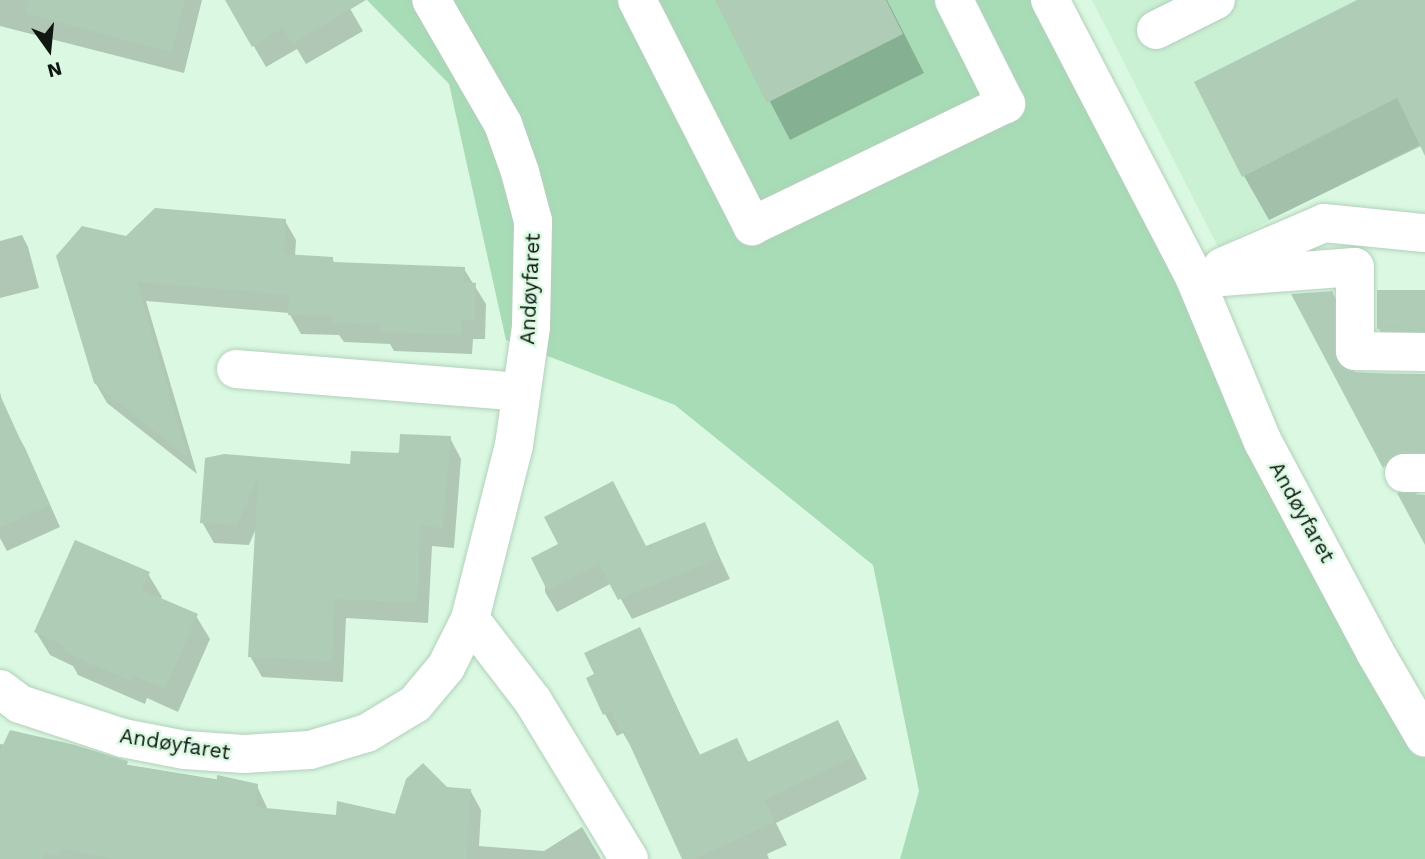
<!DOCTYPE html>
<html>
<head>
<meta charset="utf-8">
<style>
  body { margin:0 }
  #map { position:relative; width:1425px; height:859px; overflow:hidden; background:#dbf9e2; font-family:"Work Sans",sans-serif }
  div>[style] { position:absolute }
  .built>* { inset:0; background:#cbf1d5 }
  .green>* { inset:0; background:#a7dcb6 }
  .shadow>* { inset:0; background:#0003 }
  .building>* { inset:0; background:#aeccb6 }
  .roads { filter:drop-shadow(0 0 2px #b2d0ba) drop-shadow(0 0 2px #b2d0ba) }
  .minor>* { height:38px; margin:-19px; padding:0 19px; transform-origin:19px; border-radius:19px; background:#fff }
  span { translate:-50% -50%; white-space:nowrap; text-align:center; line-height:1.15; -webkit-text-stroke:5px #dbf9e2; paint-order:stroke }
  .street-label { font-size:21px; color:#0f1912 }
  .north { position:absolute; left:14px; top:14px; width:70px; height:70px; -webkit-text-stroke:5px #dbf9e2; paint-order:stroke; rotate:165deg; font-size:19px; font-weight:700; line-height:28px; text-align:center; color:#0f1912 }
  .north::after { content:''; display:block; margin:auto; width:24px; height:32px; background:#0f1912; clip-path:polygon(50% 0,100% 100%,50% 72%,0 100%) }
</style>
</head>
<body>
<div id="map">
  <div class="built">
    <div style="clip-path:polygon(1092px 0,1425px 0,1425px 142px,1218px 247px)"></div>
  </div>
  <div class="green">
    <div style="clip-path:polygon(367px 0,1069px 0,1154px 219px,1425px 711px,1425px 859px,900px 859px,919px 791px,873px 565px,675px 405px,506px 340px,449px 84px)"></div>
  </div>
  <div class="shadow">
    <div style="clip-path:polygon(0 0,202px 0,184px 73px,0 26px)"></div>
    <div style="clip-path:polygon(227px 0,345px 0,363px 31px,306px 64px,297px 49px,266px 67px)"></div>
    <div style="clip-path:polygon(717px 0,887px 0,924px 73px,790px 140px)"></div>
    <div style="clip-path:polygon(1361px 0,1425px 0,1425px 144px,1269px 220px,1244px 176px)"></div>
    <div style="clip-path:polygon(285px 221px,296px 240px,295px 257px,332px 258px,335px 264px,464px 269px,486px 304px,485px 339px,473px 339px,472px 354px,394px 351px,390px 344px,344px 342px,339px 335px,301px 334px,289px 313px,146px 301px,197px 474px,107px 403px,95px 382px,127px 238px)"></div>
    <div style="clip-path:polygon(22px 235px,28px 247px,39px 288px,0 298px,0 241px)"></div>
    <div style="clip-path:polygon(1332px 292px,1354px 330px,1354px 372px,1425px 376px,1425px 489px,1412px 496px,1425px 497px,1425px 542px,1294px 295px)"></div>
    <div style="clip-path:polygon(1425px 292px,1425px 367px,1401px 367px,1379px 329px)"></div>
    <div style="clip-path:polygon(0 392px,8px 429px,13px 427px,25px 448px,60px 527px,7px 551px,0 538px)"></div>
    <div style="clip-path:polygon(450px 438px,461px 459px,454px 548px,432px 546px,428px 623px,346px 618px,343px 682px,262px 677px,250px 656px,257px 526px,249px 545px,214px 543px,202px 522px,206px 459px,351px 466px)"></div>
    <div style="clip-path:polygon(704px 524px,730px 579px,632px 619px,612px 583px,557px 612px,545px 592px,545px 582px,533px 559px,647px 548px)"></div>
    <div style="clip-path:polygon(148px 574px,162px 597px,160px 600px,196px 616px,210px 639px,178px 712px,147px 698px,145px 704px,78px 675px,73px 666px,50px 655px,36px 632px)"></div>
    <div style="clip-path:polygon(639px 629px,701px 757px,736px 741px,749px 763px,838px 722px,867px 779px,776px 823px,787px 845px,767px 854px,769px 859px,685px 859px,636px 755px,623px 733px,617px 736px,605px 714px,597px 675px)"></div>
    <div style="clip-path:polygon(0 744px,257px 786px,268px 810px,338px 817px,396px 816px,447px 789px,470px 790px,481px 810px,479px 846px,544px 851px,582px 827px,601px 859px,0 859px)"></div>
  </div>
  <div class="building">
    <div style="clip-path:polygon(28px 0,185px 0,172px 52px,26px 14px)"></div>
    <div style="clip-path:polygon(225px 0,366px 0,292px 44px,283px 28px,252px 47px)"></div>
    <div style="clip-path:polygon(715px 0,886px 0,903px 34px,767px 103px)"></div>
    <div style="clip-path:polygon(1357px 0,1425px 0,1425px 156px,1397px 98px,1242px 177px,1194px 82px)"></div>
    <div style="clip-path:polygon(155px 208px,286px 219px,284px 254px,333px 257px,333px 262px,465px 267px,464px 282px,476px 283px,474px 320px,462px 320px,461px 335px,381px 332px,381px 325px,331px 323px,331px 316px,288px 315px,289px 295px,137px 282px,188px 458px,94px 383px,56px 256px,82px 226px,126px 236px)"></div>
    <div style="clip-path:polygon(1377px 290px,1425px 290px,1425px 330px,1377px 329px)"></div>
    <div style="clip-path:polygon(1333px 291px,1333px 352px,1336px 361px,1343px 369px,1355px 373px,1425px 374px,1425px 451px,1394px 454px,1383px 468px,1291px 294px)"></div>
    <div style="clip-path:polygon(0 395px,50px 505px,0 528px)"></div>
    <div style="clip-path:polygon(400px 434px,451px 436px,443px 528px,421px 526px,417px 603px,335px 599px,332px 662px,248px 657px,258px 478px,237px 525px,200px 523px,205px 458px,224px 454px,350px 464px,351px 451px,399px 453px)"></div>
    <div style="clip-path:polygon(613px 481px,646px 546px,705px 522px,720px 558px,618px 600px,599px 564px,547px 590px,531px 558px,558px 544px,544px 517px)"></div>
    <div style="clip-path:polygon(1397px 493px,1425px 495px,1425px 545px)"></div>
    <div style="clip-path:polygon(75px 540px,150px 572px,142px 590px,198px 614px,165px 689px,134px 676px,132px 681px,97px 667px,63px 651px,65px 646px,34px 632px)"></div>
    <div style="clip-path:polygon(640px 627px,699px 755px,737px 738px,748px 762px,838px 720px,855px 756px,765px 800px,775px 822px,695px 859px,682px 859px,624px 732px,621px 733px,611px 711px,603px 715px,586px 678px,594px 674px,584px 653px)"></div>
    <div style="clip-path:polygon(10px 730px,75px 745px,128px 761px,127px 765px,217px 780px,217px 775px,258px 784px,256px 807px,336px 815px,337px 801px,395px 814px,406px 779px,423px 763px,447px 787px,471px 789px,467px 859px,111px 859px,61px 849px,59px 856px,44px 854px,43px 859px,0 859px,0 751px)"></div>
  </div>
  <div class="roads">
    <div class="minor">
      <div style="left:637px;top:0;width:254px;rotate:63deg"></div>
      <div style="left:752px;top:226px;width:282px;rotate:-25.7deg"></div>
      <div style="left:1006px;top:104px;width:116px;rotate:-116.6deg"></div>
      <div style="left:1050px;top:0;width:314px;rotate:62.5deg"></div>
      <div style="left:1195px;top:279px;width:177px;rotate:67.4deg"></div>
      <div style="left:1263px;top:442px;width:238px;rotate:61.9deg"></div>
      <div style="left:1375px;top:652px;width:99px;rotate:59.8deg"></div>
      <div style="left:1156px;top:30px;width:67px;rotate:-26.6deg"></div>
      <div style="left:1222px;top:267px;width:111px;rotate:-23.3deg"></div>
      <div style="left:1324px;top:223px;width:101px;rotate:5.7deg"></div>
      <div style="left:1195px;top:279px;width:160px;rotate:-4.3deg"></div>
      <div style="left:1355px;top:267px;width:84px;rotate:90deg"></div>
      <div style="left:1355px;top:351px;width:70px;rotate:0.8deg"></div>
      <div style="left:236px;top:369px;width:285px;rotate:4.6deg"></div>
      <div style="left:1404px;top:473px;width:21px"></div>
      <div style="left:470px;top:619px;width:103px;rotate:52.5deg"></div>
      <div style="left:533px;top:701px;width:185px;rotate:58.7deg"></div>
      <div style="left:0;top:689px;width:25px;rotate:37deg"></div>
      <div style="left:20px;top:704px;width:108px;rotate:18.3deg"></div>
      <div style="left:123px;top:738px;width:63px;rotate:11deg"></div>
      <div style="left:185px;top:750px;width:59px;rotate:3.9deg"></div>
      <div style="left:244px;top:754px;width:66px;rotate:-3.5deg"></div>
      <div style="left:310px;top:750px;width:59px;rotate:-16.6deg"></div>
      <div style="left:367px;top:733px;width:56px;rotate:-31.1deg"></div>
      <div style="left:415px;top:704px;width:48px;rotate:-50deg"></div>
      <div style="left:446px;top:667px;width:54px;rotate:-63.4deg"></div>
      <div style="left:470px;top:619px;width:179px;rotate:-75.8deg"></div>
      <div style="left:514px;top:445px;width:119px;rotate:-81.8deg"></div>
      <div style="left:531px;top:327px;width:106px;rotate:-88.9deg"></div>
      <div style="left:533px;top:221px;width:51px;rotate:-104.9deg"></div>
      <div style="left:520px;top:172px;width:51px;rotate:-109.5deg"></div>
      <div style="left:503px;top:124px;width:143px;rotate:-120.1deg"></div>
    </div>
  </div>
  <div class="street-label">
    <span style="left:530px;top:289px;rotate:-87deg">Andøyfaret</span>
    <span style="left:1302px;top:512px;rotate:61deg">Andøyfaret</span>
    <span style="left:175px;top:744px;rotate:9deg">Andøyfaret</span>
  </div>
  <div class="north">N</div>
</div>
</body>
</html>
